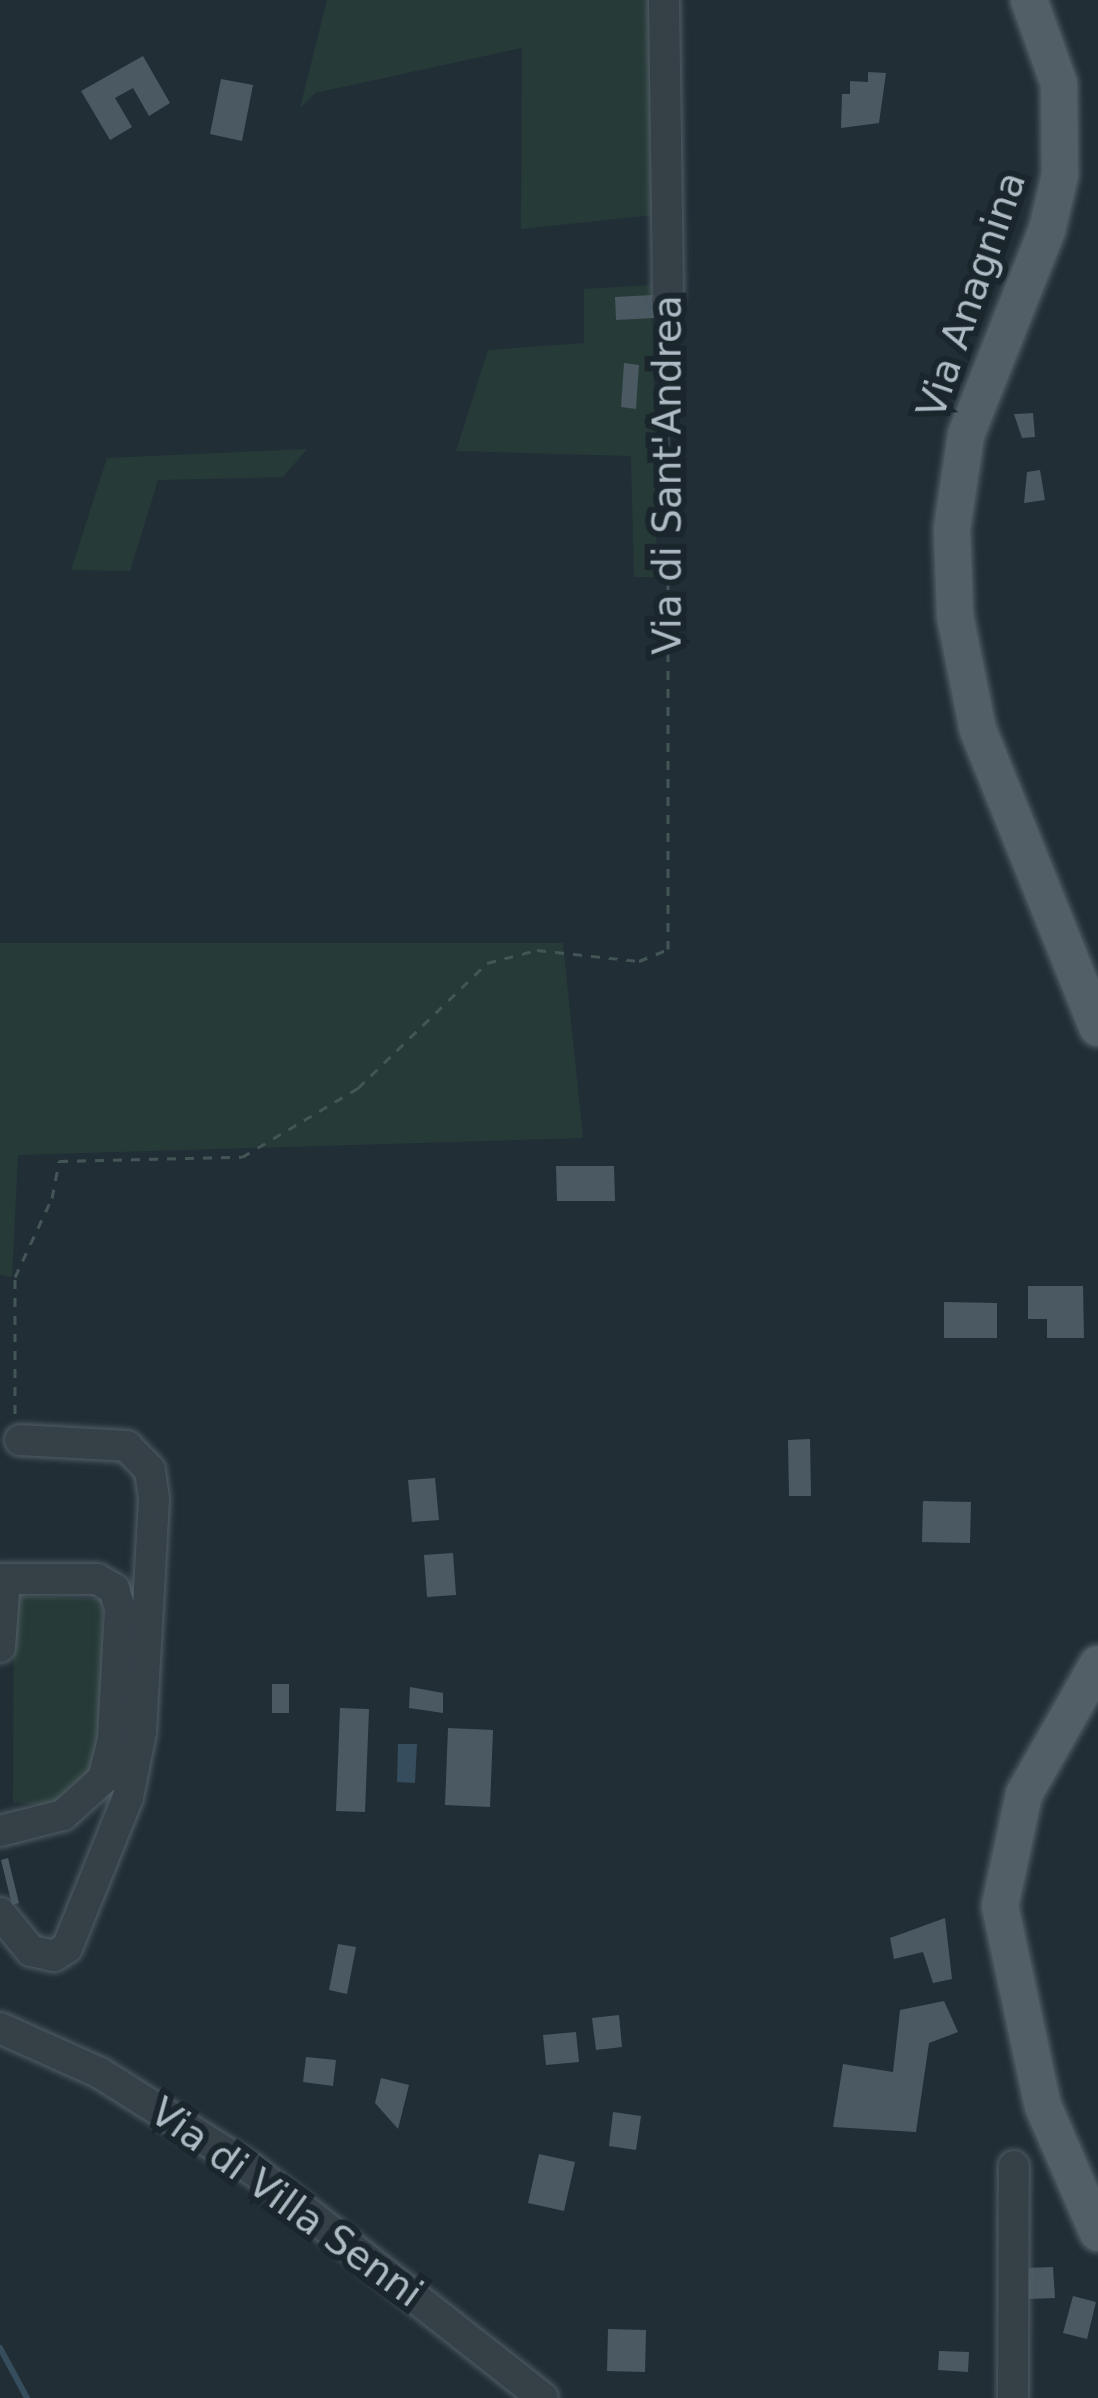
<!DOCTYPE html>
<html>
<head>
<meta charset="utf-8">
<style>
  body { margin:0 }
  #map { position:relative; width:1098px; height:2398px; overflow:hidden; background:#222e36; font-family:"DejaVu Sans",sans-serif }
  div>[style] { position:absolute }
  .green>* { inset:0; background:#263b38 }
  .water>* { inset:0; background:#364d5d }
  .stream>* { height:6px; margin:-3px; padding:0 3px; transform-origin:3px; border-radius:3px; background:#364d5d }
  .building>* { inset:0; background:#4a5962 }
  .path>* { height:3px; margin-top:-1.5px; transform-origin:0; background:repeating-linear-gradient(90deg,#435655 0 9px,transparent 0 18px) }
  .roads { filter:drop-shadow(0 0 3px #525e65) drop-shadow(0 0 3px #525e65) }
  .minor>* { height:30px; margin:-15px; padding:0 15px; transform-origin:15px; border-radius:15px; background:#354047 }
  .major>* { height:36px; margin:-18px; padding:0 18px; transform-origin:18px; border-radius:18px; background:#535f67 }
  span { translate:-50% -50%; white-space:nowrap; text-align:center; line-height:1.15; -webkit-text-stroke:12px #1a252c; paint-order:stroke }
  .street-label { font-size:39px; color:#afbbc4 }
</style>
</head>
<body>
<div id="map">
  <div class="green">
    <div style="clip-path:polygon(327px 0,650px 0,653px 215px,521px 229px,522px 48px,315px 93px,300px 108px)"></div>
    <div style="clip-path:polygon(652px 285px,657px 577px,634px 577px,631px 456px,456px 451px,488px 350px,584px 343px,584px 289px)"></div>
    <div style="clip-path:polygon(307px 449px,283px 477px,158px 480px,130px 571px,71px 570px,107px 458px)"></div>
    <div style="clip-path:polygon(0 943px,563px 943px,583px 1138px,18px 1155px,12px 1277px,0 1275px)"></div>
    <div style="clip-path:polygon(14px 1596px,102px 1599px,104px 1764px,56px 1807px,13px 1802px)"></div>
  </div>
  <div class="water">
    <div style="clip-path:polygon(398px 1744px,417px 1744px,415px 1783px,397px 1782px)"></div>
  </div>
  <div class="stream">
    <div style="left:0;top:2348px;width:57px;rotate:61.6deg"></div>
  </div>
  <div class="building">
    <div style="clip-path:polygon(143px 56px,170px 103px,149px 116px,133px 88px,115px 98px,132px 127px,110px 140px,81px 91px)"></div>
    <div style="clip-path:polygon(868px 72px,886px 73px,879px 123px,841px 128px,842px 94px,850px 94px,850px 81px,868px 82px)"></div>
    <div style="clip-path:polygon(221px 79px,253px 85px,242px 141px,210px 134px)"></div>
    <div style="clip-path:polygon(652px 295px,654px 318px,616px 320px,615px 297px)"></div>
    <div style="clip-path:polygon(624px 363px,639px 365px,636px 409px,621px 407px)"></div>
    <div style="clip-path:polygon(1033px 413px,1035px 437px,1022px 438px,1014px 414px)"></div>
    <div style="clip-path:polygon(1040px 470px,1045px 500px,1024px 503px,1027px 472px)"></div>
    <div style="clip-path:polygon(556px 1166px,614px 1166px,615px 1201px,557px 1201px)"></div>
    <div style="clip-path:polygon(1028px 1286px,1083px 1286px,1084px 1338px,1047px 1338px,1047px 1319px,1028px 1319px)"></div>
    <div style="clip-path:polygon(944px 1302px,997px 1303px,997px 1338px,944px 1338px)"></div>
    <div style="clip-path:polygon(810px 1439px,811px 1496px,789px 1496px,788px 1440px)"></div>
    <div style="clip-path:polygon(435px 1478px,439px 1520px,412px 1522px,408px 1480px)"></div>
    <div style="clip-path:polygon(923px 1501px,971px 1502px,970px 1543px,922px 1542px)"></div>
    <div style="clip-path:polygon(453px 1553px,456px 1595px,427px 1597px,424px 1555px)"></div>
    <div style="clip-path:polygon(272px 1684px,289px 1684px,289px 1713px,272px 1713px)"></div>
    <div style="clip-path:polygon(410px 1687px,443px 1693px,443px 1713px,409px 1708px)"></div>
    <div style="clip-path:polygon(340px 1708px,369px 1709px,365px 1812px,336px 1811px)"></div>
    <div style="clip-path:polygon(448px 1728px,493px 1730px,490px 1807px,445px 1805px)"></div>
    <div style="clip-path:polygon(8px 1858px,19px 1903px,12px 1905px,1px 1860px)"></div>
    <div style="clip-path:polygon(945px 1918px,952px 1979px,933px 1983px,923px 1952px,894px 1959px,890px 1938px)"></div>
    <div style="clip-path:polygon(338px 1944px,356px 1947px,347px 1994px,329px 1990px)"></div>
    <div style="clip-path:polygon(944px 2001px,958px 2032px,929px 2043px,916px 2132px,833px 2127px,843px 2064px,893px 2072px,900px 2010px)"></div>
    <div style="clip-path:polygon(619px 2015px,622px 2047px,596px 2050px,592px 2018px)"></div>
    <div style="clip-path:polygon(576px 2032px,579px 2062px,546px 2065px,543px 2035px)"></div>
    <div style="clip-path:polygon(306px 2057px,336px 2060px,333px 2086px,303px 2082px)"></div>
    <div style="clip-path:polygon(381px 2078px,409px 2085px,398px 2129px,375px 2103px)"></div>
    <div style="clip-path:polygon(613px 2112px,641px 2116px,636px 2150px,609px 2146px)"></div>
    <div style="clip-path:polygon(539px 2154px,575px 2162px,564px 2211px,528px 2203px)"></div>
    <div style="clip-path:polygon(1053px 2267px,1055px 2298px,1028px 2299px,1026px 2268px)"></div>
    <div style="clip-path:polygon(1073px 2296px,1096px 2302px,1087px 2339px,1063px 2333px)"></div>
    <div style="clip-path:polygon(608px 2329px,646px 2330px,645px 2372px,607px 2371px)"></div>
    <div style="clip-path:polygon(939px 2351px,969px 2352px,968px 2372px,938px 2370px)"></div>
  </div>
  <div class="path">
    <div style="left:15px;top:1414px;width:137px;rotate:-90deg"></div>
    <div style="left:15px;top:1277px;width:87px;rotate:-64.9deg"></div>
    <div style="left:52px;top:1198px;width:38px;rotate:-79deg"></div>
    <div style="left:59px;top:1161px;width:183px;rotate:-1.3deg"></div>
    <div style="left:242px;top:1157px;width:135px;rotate:-30.7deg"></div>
    <div style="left:358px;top:1088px;width:180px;rotate:-44.1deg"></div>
    <div style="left:487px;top:963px;width:52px;rotate:-14.6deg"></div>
    <div style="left:537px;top:950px;width:103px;rotate:6.2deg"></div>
    <div style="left:639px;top:961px;width:31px;rotate:-22deg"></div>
    <div style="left:668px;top:949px;width:631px;rotate:-90deg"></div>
  </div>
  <div class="roads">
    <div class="minor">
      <div style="left:664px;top:0;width:292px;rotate:89.2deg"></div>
      <div style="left:0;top:1579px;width:97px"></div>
      <div style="left:97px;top:1579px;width:20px;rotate:30deg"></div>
      <div style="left:114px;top:1589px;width:21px;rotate:73deg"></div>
      <div style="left:120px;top:1609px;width:131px;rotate:93.1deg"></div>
      <div style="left:113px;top:1740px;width:40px;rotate:104.4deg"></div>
      <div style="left:103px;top:1779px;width:54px;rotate:138deg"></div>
      <div style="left:63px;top:1815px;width:65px;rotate:165.7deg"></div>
      <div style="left:0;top:1647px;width:68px;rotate:-85.8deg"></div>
      <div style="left:0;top:1913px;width:49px;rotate:50.8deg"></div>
      <div style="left:31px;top:1951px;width:24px;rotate:12deg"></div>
      <div style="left:54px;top:1956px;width:15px;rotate:-32deg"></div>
      <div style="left:67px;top:1948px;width:163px;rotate:-68deg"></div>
      <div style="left:128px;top:1797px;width:66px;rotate:-78.7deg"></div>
      <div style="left:141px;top:1732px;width:233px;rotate:-86.8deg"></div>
      <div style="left:154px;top:1499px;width:29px;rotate:-98deg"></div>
      <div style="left:150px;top:1470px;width:33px;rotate:-134deg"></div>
      <div style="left:127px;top:1446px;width:107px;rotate:-176.8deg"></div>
      <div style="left:0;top:2028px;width:110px;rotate:24.2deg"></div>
      <div style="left:100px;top:2073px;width:180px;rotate:32.3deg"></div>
      <div style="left:252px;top:2169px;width:370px;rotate:38.2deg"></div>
      <div style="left:1013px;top:2398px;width:232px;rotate:-89.8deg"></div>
    </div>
    <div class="major">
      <div style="left:1029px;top:0;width:89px;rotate:70.3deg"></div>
      <div style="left:1059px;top:84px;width:91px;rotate:89.4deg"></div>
      <div style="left:1060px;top:175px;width:57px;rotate:103.3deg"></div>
      <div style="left:1047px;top:230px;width:220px;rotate:111.6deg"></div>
      <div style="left:966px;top:435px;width:95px;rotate:98.5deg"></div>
      <div style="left:952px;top:529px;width:87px;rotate:88deg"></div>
      <div style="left:955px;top:616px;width:116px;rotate:78.6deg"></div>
      <div style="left:978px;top:730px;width:321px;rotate:68.1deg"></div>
      <div style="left:1098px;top:1664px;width:150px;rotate:119.6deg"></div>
      <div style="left:1024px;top:1794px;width:115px;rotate:102.1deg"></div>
      <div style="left:1000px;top:1906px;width:205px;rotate:77.9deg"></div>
      <div style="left:1043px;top:2106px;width:138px;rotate:66.6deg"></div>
    </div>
  </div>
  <div class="street-label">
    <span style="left:972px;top:295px;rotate:-71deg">Via Anagnina</span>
    <span style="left:668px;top:475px;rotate:-90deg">Via di Sant'Andrea</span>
    <span style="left:286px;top:2203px;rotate:36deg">Via di Villa Senni</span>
  </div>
</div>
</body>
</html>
